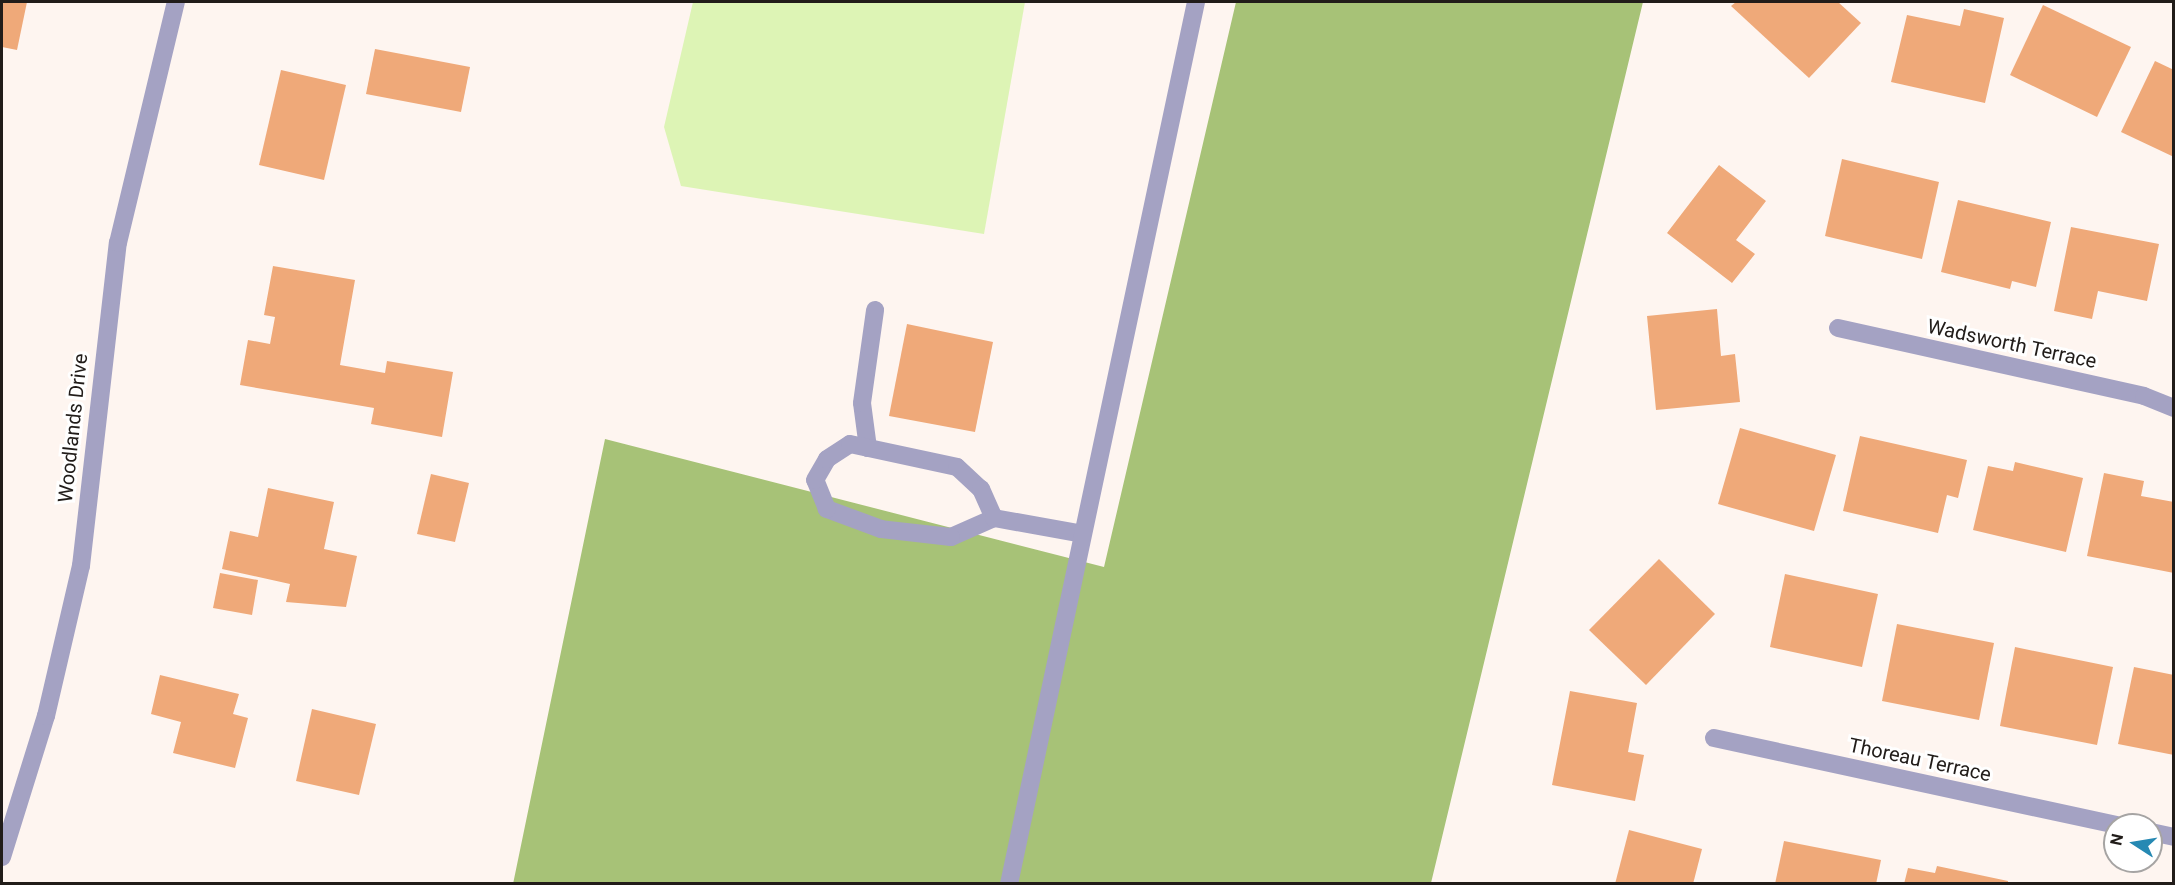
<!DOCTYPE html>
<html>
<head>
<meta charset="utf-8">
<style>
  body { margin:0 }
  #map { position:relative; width:2175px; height:885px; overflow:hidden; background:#fef5f0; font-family:Roboto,sans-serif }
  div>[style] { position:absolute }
  .green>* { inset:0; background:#ddf4b5 }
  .forest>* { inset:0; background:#a7c277 }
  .building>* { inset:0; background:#efa979 }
  .minor>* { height:18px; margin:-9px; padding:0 9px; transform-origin:9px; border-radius:9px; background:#a4a2c3 }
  span { translate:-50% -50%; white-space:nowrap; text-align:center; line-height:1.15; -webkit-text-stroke:6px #fff; paint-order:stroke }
  .street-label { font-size:20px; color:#211c19 }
  .frame { position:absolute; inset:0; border:3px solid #211c19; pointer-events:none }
  .north { position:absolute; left:2103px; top:813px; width:60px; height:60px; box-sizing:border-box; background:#fff; border:2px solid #a6a4a3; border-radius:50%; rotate:282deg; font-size:16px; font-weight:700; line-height:24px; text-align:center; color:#211c19 }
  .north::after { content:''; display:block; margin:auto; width:21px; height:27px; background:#2689b3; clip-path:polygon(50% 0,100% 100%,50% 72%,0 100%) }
</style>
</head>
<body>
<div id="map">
  <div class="green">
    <div style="clip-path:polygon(693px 2px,1025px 2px,984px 234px,681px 186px,664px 127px)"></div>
  </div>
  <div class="forest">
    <div style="clip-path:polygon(1236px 2px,1643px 2px,1431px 883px,513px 884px,605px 439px,1104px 567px)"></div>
  </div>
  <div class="building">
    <div style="clip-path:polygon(2px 2px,27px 2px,17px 50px,2px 47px)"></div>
    <div style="clip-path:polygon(1736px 2px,1838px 2px,1861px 23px,1809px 78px,1731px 6px)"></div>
    <div style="clip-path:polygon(2043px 5px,2131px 47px,2097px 117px,2010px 75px)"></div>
    <div style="clip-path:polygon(1964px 9px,2004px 18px,1985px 103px,1891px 82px,1907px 15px,1960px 26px)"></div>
    <div style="clip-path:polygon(375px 49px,470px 67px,461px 112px,366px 94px)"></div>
    <div style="clip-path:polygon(2155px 61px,2174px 70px,2174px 157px,2121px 132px)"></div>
    <div style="clip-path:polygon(281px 70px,346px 85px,324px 180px,259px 165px)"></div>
    <div style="clip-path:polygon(1842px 159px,1939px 182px,1922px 259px,1825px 236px)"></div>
    <div style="clip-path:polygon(1719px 165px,1766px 201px,1736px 240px,1755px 254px,1732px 283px,1667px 233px)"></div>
    <div style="clip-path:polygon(1958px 200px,2051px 222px,2036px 287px,2012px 281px,2010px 289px,1941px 272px)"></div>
    <div style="clip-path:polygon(2071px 227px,2159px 244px,2147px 301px,2098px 291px,2092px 319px,2054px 311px)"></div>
    <div style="clip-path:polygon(273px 266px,355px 280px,340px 365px,385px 373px,387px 361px,453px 372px,442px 437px,371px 424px,374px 408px,240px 385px,248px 340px,270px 344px,275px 317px,264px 315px)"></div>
    <div style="clip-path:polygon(1717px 309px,1721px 356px,1735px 354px,1740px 402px,1656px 410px,1647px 316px)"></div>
    <div style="clip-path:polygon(907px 324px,993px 342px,975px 432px,889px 416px)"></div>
    <div style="clip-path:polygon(1740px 428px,1836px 455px,1814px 531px,1718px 504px)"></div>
    <div style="clip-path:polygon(1860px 436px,1967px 460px,1958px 498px,1947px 495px,1938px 533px,1843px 511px)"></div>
    <div style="clip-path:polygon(2015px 462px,2083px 478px,2066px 552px,1973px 530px,1988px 466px,2013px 471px)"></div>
    <div style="clip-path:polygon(2104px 473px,2144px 481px,2141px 496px,2174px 502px,2174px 573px,2087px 556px)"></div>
    <div style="clip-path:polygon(431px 474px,469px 483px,455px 542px,417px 534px)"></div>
    <div style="clip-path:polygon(268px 488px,334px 502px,324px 549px,357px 556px,346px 607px,286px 602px,290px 584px,222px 569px,230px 531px,258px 537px)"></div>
    <div style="clip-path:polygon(1659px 559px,1715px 614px,1646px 685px,1589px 630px)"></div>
    <div style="clip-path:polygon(220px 573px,258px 580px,252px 615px,213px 608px)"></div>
    <div style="clip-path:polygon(1785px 574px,1878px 594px,1862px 667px,1770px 647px)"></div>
    <div style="clip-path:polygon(1897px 624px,1994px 643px,1979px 720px,1882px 701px)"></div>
    <div style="clip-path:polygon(2015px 647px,2113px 667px,2097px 745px,2000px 726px)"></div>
    <div style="clip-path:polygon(2134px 667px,2174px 675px,2174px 755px,2118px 744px)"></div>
    <div style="clip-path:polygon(160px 675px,239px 694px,233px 714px,248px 718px,235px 768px,173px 753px,181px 722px,151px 714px)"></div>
    <div style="clip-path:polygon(1570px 691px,1637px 703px,1628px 752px,1644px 755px,1635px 801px,1552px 785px)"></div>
    <div style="clip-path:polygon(312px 709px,376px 724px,359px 795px,296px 781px)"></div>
    <div style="clip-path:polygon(1629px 830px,1702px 849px,1693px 884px,1615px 884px)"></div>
    <div style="clip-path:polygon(1784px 841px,1881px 860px,1876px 884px,1775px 884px)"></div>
    <div style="clip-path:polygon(1937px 866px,2008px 881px,2008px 884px,1904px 884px,1908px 868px,1935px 873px)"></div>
  </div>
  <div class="minor">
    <div style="left:1838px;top:328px;width:313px;rotate:12.5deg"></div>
    <div style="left:2144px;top:396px;width:32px;rotate:22deg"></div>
    <div style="left:868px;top:448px;width:45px;rotate:-97.6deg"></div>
    <div style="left:862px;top:403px;width:94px;rotate:-82deg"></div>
    <div style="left:994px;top:518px;width:47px;rotate:156.2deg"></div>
    <div style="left:951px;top:537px;width:70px;rotate:-173.5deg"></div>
    <div style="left:881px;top:529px;width:58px;rotate:-159.7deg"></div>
    <div style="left:827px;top:509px;width:31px;rotate:-112deg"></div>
    <div style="left:815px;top:480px;width:24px;rotate:-60deg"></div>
    <div style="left:827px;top:459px;width:27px;rotate:-33deg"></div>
    <div style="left:850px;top:444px;width:109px;rotate:12.1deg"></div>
    <div style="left:957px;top:467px;width:33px;rotate:43deg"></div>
    <div style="left:981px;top:489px;width:32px;rotate:66deg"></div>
    <div style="left:994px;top:518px;width:90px;rotate:10.2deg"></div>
    <div style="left:1714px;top:738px;width:412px;rotate:12.2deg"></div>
    <div style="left:2151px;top:832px;width:24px;rotate:12deg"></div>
    <div style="left:2px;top:857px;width:148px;rotate:-72.7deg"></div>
    <div style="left:46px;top:716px;width:154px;rotate:-76.9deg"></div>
    <div style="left:81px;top:566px;width:325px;rotate:-83.5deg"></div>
    <div style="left:118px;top:243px;width:248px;rotate:-76.5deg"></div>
    <div style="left:1009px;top:884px;width:902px;rotate:-78.03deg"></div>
  </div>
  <div class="street-label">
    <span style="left:2012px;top:344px;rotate:12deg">Wadsworth Terrace</span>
    <span style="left:73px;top:428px;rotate:-84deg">Woodlands Drive</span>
    <span style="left:1920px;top:760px;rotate:12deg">Thoreau Terrace</span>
  </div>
  <div class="frame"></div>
  <div class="north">N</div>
</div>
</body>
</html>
